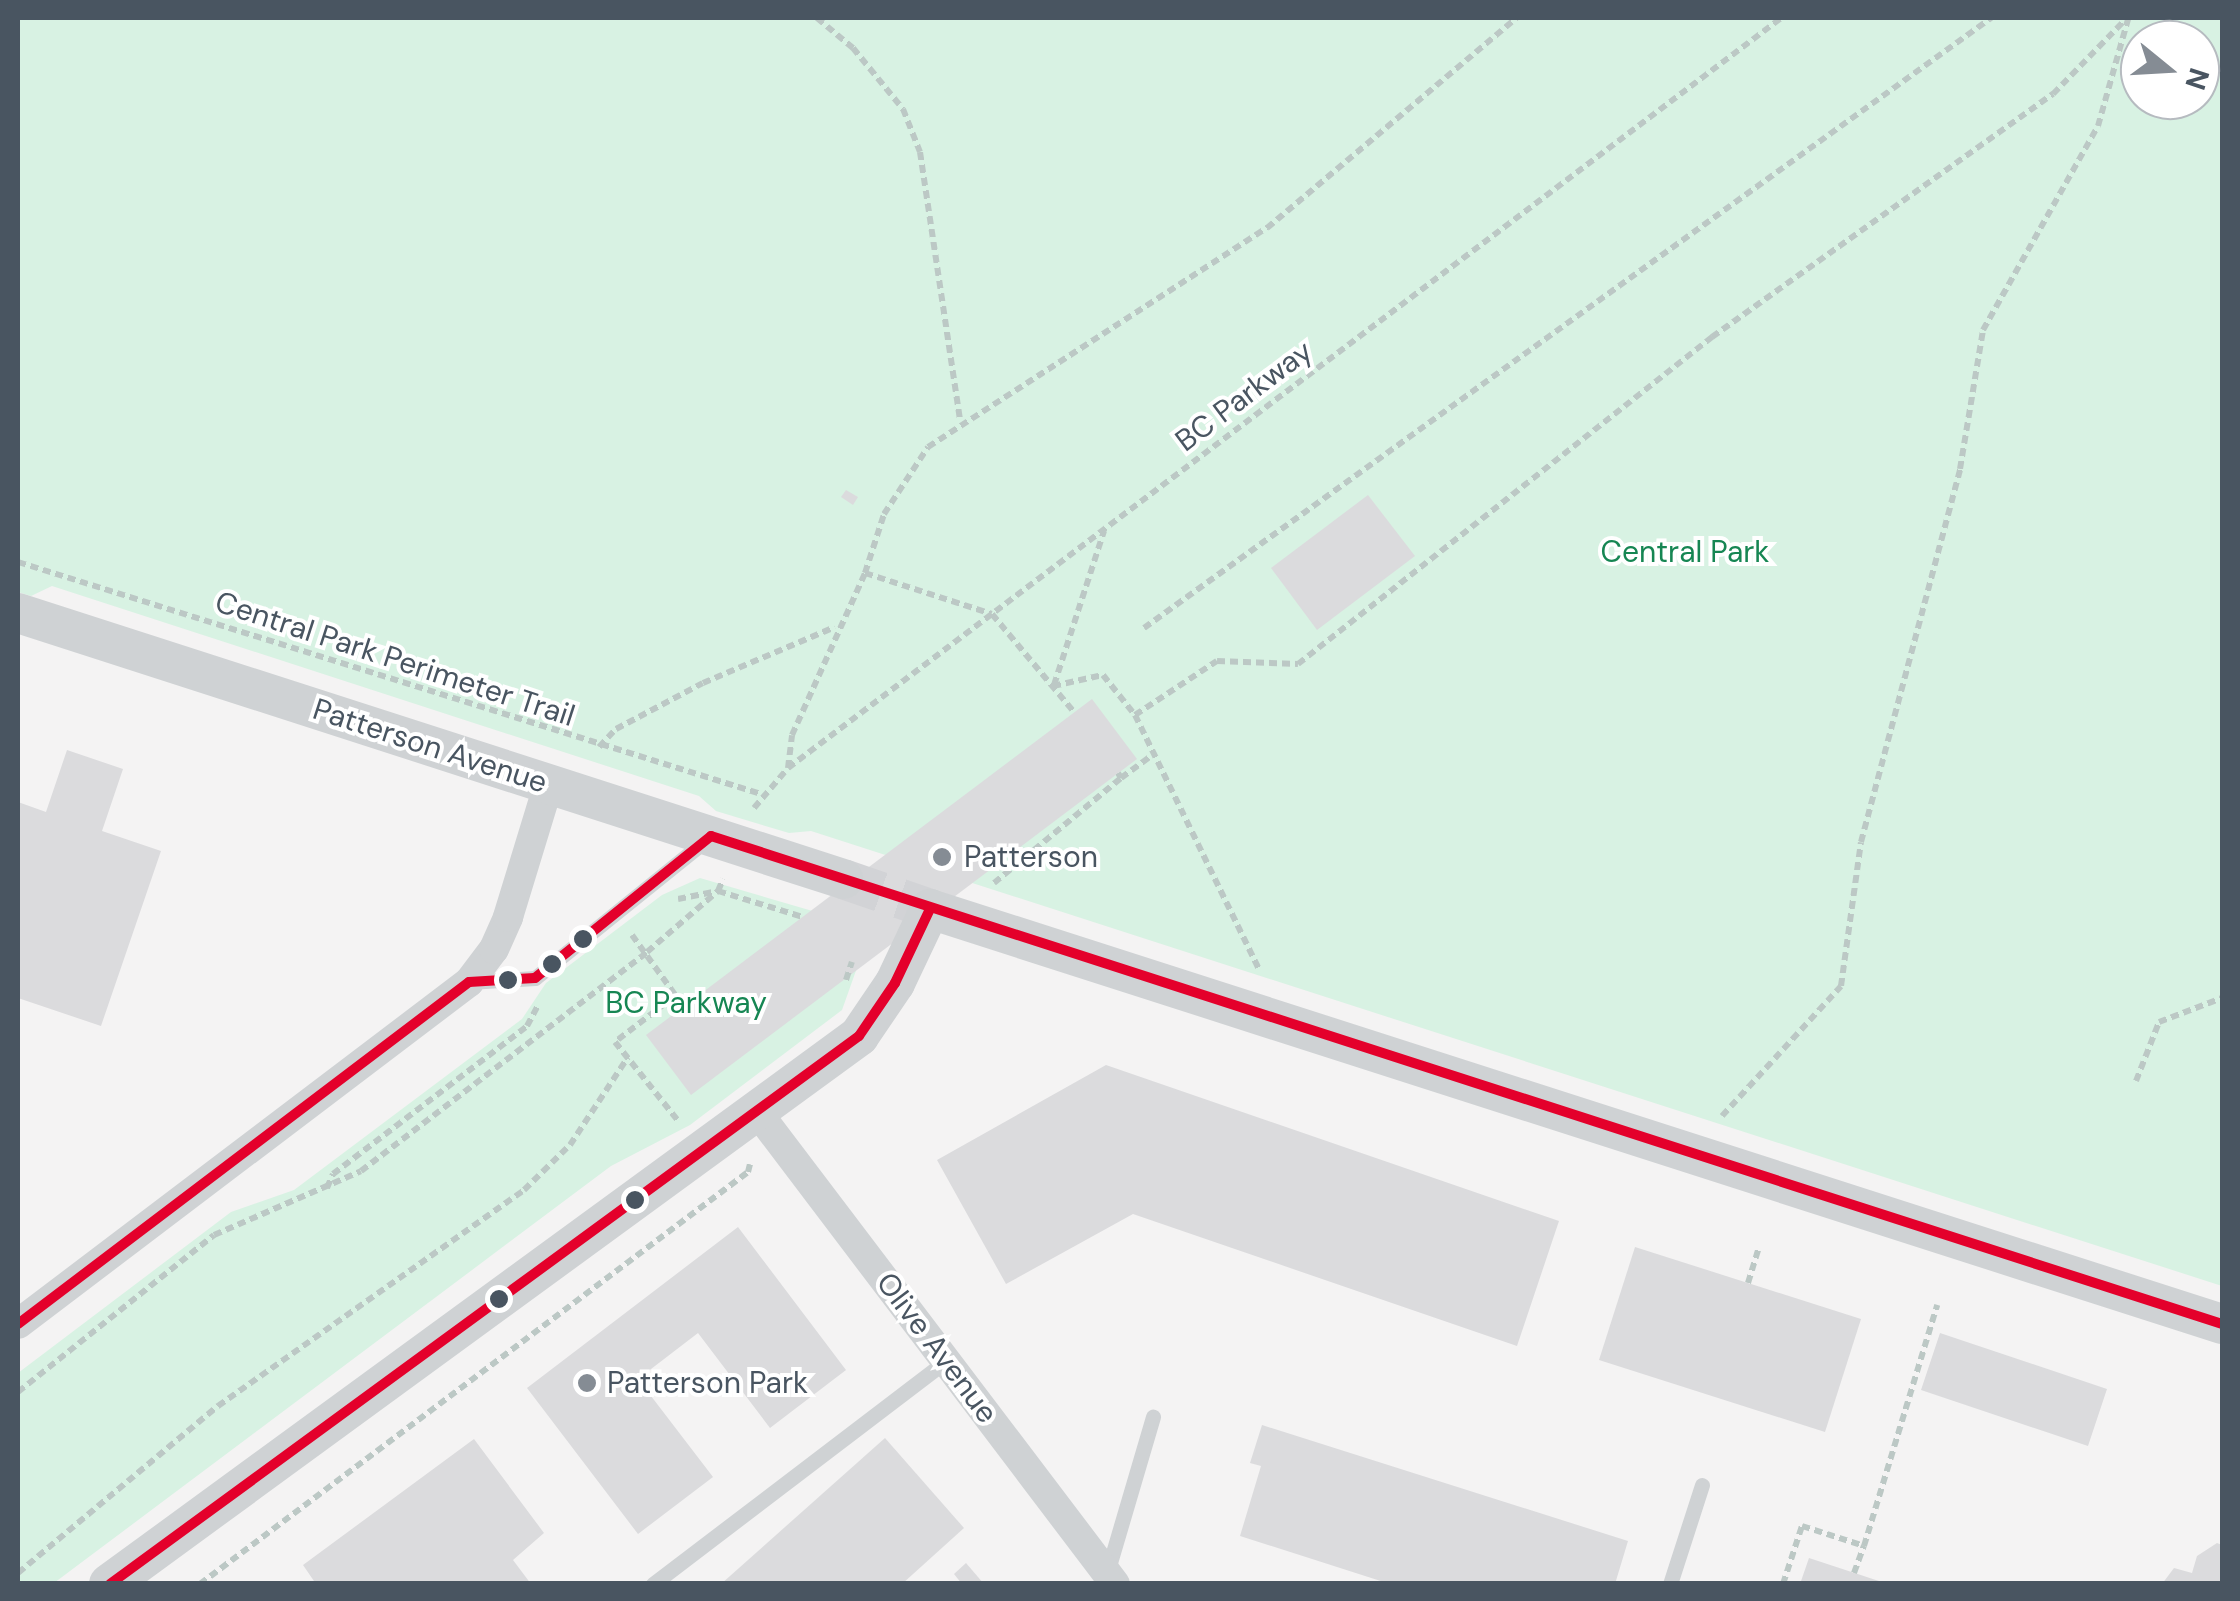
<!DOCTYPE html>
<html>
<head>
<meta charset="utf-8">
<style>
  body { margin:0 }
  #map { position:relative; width:2240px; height:1601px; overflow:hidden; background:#f4f3f3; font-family:"DM Sans",sans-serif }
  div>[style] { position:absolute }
  .green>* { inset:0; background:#d8f2e3 }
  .building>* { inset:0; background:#dbdbdd }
  .tertiary-tunnel>* { height:40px; margin-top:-20px; transform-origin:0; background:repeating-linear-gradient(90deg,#d2d3d6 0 40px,transparent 0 60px) }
  .path>* { height:6px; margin-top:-3px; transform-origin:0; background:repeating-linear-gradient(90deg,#bcc8c5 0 8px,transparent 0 13px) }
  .service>* { height:15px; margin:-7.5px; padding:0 7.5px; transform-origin:7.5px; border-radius:7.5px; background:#cfd2d4 }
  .minor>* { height:30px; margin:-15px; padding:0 15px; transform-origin:15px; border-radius:15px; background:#cfd2d4 }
  .tertiary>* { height:40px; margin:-20px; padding:0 20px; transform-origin:20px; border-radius:20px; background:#cfd2d4 }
  .bus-1>* { height:10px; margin:-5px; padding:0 5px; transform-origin:5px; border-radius:5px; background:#e4002b }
  .dots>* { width:28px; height:28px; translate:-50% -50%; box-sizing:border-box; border:5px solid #fff; border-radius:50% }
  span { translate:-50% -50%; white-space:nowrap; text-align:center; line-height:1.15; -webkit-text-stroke:8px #fff; paint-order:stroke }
  .street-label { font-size:30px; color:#495561 }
  .park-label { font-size:30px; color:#168653 }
  .poi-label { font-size:30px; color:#495561 }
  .left { translate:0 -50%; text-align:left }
  .frame { position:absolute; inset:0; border:20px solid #495561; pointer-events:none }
  .north { position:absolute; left:2120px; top:20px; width:100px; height:100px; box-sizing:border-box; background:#fff; border:2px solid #b6bbc0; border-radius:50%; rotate:108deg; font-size:28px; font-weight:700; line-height:40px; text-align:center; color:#495561 }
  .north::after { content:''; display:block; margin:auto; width:35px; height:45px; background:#858c94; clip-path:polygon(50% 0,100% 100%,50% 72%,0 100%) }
</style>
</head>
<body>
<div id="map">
  <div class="green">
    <div style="clip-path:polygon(evenodd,18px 18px,2222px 18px,2222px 1286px,811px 831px,789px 833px,749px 821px,716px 811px,699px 796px,52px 586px,31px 596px,18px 592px,18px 18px,2140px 40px,2200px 40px,2200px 100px,2140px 100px,2140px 40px)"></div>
    <div style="clip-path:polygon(700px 878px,833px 917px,858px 965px,842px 1010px,690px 1125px,611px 1166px,54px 1583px,18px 1584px,18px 1373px,231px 1212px,294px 1190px,522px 1019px,546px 983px,662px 895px)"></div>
  </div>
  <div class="building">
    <div style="clip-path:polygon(846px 490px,858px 497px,853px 505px,841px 497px)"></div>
    <div style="clip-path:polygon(1368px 495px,1415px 556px,1317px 630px,1271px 568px)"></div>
    <div style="clip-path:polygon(1092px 699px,1137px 759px,691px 1095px,646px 1035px)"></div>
    <div style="clip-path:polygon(67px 750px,123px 769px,102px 831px,161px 851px,101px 1026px,18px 998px,18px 802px,46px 812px)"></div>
    <div style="clip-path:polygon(1106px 1065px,1559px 1221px,1517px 1346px,1133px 1214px,1006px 1284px,937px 1160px)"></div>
    <div style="clip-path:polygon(738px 1227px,846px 1370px,770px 1428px,698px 1333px,638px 1379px,713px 1477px,638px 1534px,527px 1388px)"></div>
    <div style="clip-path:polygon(1635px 1247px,1861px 1319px,1825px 1432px,1599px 1360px)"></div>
    <div style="clip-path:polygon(1940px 1333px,2107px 1389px,2088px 1446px,1921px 1390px)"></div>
    <div style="clip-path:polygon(1262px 1425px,1628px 1541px,1615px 1584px,1390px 1584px,1240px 1536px,1261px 1466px,1250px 1463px)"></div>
    <div style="clip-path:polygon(885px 1438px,964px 1528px,902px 1584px,721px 1584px)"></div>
    <div style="clip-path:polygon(474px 1439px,544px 1533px,513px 1560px,531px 1584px,316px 1584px,303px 1565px)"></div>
    <div style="clip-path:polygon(2217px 1543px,2222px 1545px,2222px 1584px,2162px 1584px,2174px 1568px,2192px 1573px,2197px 1556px)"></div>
    <div style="clip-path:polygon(1809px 1558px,1885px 1583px,1885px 1584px,1800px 1584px)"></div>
    <div style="clip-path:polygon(966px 1563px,984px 1584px,962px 1584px,954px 1574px)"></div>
  </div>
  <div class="tertiary-tunnel">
    <div style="left:843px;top:879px;width:92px;rotate:19deg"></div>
  </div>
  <div class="path">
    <div style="left:817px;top:18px;width:47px;rotate:39.8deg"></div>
    <div style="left:853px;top:48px;width:79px;rotate:50.7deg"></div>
    <div style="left:903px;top:109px;width:46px;rotate:68.4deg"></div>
    <div style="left:920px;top:152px;width:272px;rotate:81.5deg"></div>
    <div style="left:18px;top:562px;width:778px;rotate:17.34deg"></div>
    <div style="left:865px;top:573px;width:133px;rotate:17.9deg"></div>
    <div style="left:992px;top:614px;width:128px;rotate:50.1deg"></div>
    <div style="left:1144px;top:628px;width:1044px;rotate:-35.76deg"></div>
    <div style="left:1054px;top:685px;width:162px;rotate:-72deg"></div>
    <div style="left:1053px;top:686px;width:51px;rotate:-12.4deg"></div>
    <div style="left:1103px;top:675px;width:51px;rotate:51.3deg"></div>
    <div style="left:1135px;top:715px;width:283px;rotate:64deg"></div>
    <div style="left:1135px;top:715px;width:98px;rotate:-33.4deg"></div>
    <div style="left:1217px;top:661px;width:81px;rotate:2.1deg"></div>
    <div style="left:1298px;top:664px;width:528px;rotate:-38.3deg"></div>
    <div style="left:1712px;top:337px;width:419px;rotate:-35.5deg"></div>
    <div style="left:2053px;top:94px;width:106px;rotate:-45.8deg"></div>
    <div style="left:599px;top:747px;width:25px;rotate:-47deg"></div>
    <div style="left:616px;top:729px;width:98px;rotate:-27.9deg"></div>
    <div style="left:703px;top:683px;width:143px;rotate:-23deg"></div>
    <div style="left:788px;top:768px;width:33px;rotate:-83deg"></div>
    <div style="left:792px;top:735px;width:178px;rotate:-65.7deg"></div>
    <div style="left:865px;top:573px;width:62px;rotate:-72.1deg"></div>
    <div style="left:884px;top:514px;width:80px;rotate:-56.7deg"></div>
    <div style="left:928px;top:447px;width:404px;rotate:-32.9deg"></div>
    <div style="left:1267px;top:228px;width:326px;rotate:-40.1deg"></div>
    <div style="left:1118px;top:773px;width:6px;rotate:59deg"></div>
    <div style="left:1121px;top:778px;width:42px;rotate:-36.3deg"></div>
    <div style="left:754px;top:808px;width:52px;rotate:-49.6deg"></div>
    <div style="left:788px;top:768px;width:1244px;rotate:-37.06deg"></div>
    <div style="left:994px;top:883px;width:165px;rotate:-39.6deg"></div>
    <div style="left:678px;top:899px;width:41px;rotate:-11.3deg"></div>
    <div style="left:718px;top:891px;width:89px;rotate:17deg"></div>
    <div style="left:632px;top:935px;width:89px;rotate:54.2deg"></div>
    <div style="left:846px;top:980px;width:19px;rotate:-72deg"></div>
    <div style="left:676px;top:995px;width:77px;rotate:142.4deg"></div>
    <div style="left:615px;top:1042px;width:102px;rotate:51.3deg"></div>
    <div style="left:2136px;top:1081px;width:63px;rotate:-68.7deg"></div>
    <div style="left:2159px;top:1022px;width:67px;rotate:-20.9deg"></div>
    <div style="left:1722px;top:1116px;width:176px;rotate:-47.5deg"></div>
    <div style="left:1841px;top:986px;width:145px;rotate:-82.1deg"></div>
    <div style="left:1861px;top:842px;width:386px;rotate:-75.1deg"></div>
    <div style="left:1960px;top:469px;width:141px;rotate:-80.6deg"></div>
    <div style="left:1983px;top:330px;width:234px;rotate:-60.6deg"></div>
    <div style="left:2098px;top:126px;width:111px;rotate:-74.3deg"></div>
    <div style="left:327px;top:1188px;width:15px;rotate:-67deg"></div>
    <div style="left:333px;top:1174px;width:244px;rotate:-37.3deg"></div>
    <div style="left:527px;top:1026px;width:24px;rotate:-62deg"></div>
    <div style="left:1748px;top:1283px;width:38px;rotate:-73deg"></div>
    <div style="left:18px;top:1392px;width:251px;rotate:-38.7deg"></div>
    <div style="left:214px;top:1235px;width:160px;rotate:-23.5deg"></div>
    <div style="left:361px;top:1171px;width:360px;rotate:-37.4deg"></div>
    <div style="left:647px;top:952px;width:94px;rotate:-40.7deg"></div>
    <div style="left:718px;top:891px;width:13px;rotate:-67deg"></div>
    <div style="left:18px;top:1573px;width:261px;rotate:-39.9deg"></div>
    <div style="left:218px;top:1406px;width:375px;rotate:-35.2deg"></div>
    <div style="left:524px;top:1190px;width:64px;rotate:-44.4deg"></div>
    <div style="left:570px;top:1145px;width:105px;rotate:-56.6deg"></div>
    <div style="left:1854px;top:1573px;width:29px;rotate:-70deg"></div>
    <div style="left:200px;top:1584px;width:686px;rotate:-36.94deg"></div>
    <div style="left:748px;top:1172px;width:8px;rotate:-76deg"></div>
    <div style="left:1783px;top:1584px;width:61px;rotate:-71.9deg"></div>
    <div style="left:1802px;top:1526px;width:65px;rotate:17.9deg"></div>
    <div style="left:1864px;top:1546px;width:252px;rotate:-73.1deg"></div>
  </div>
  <div class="service">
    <div style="left:469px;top:982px;width:66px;rotate:-3.5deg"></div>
    <div style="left:535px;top:978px;width:220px;rotate:-38.9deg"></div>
    <div style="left:1107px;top:1573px;width:163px;rotate:-73.6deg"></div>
    <div style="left:653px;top:1584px;width:368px;rotate:-37.3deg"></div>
    <div style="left:1670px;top:1584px;width:104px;rotate:-72.1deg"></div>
  </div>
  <div class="minor">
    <div style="left:758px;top:1113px;width:591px;rotate:52.84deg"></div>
    <div style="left:18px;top:1324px;width:566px;rotate:-37.17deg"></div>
    <div style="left:469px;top:982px;width:41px;rotate:-52.9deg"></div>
    <div style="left:494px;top:949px;width:35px;rotate:-66deg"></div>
    <div style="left:508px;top:917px;width:140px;rotate:-73deg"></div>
  </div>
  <div class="tertiary">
    <div style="left:18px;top:613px;width:867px;rotate:17.87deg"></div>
    <div style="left:109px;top:1584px;width:929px;rotate:-36.15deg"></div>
    <div style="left:859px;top:1036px;width:64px;rotate:-55.8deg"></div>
    <div style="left:895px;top:983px;width:82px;rotate:-64.7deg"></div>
    <div style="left:930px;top:909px;width:1357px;rotate:17.81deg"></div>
  </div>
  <div class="bus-1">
    <div style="left:711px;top:836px;width:1588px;rotate:17.9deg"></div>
    <div style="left:469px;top:982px;width:66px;rotate:-3.5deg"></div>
    <div style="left:535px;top:978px;width:226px;rotate:-38.9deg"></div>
    <div style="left:18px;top:1324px;width:566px;rotate:-37.17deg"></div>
    <div style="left:110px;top:1584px;width:928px;rotate:-36.19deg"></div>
    <div style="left:859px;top:1036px;width:64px;rotate:-55.8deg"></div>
    <div style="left:895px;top:983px;width:82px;rotate:-64.7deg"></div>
  </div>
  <div class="dots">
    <div style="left:942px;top:857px;background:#858c94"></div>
    <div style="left:583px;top:939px;background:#495561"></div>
    <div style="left:552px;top:964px;background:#495561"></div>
    <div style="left:508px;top:980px;background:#495561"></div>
    <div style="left:635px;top:1200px;background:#495561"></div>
    <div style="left:499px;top:1299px;background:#495561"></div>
    <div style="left:587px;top:1383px;background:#858c94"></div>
  </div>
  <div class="street-label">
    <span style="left:1244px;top:396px;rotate:-37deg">BC Parkway</span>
    <span style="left:395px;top:659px;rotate:18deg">Central Park Perimeter Trail</span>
    <span style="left:430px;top:746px;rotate:18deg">Patterson Avenue</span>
    <span style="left:937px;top:1348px;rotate:53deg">Olive Avenue</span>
  </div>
  <div class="park-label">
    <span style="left:1685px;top:552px">Central Park</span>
    <span style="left:686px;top:1003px">BC Parkway</span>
  </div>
  <div class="poi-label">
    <span class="left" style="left:964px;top:857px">Patterson</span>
    <span class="left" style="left:607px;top:1383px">Patterson Park</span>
  </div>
  <div class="frame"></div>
  <div class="north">N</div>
</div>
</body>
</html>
